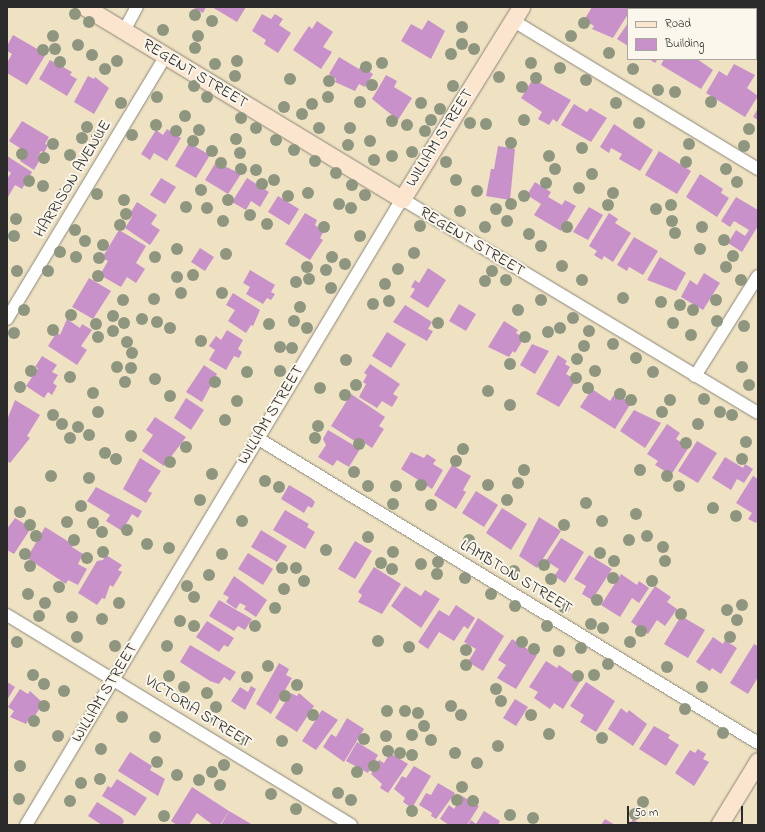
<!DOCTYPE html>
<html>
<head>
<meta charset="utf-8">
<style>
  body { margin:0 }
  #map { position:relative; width:765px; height:832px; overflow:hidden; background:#eee2c3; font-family:"Indie Flower",sans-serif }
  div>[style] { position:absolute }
  .building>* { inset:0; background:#c991ca }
  .roads { filter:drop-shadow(0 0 1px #8c8677) drop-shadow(0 0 1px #8c8677) }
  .street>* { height:12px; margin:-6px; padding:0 6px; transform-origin:6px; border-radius:6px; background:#fff }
  .secondary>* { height:17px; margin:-8.5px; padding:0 8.5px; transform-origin:8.5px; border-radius:8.5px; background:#fce5cf }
  .trees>* { width:12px; height:12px; margin:-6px; border-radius:50%; background:#8f9680 }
  span { translate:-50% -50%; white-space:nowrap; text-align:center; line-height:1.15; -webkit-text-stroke:4px #fbf7ec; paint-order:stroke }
  .street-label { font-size:16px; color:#2b2b2b }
  .frame { position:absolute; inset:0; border:8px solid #2b2b2b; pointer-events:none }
  .legend { position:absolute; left:627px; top:8px; width:130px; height:52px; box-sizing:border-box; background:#fbf7ec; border:1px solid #a8a59f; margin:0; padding:5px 7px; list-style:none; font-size:12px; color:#2b2b2b }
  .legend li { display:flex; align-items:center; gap:8px; height:20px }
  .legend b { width:20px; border:1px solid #a8a59f }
  .scale { position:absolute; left:627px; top:806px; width:116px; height:18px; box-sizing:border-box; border:2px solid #2b2b2b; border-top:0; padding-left:5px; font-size:12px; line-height:14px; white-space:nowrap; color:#2b2b2b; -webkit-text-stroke:3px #fbf7ec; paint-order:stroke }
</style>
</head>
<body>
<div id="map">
  <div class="building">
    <div style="clip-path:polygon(192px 7px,206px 7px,203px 13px)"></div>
    <div style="clip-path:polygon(212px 7px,246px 7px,237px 22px)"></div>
    <div style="clip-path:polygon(592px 7px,632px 7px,628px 9px,628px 14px,613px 38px,592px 29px,594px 26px,584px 20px)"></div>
    <div style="clip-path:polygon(724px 7px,742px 7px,741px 9px)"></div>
    <div style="clip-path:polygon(752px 7px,758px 7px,756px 26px,756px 9px,750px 9px)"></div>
    <div style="clip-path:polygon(262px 14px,271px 19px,275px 14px,283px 19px,279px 25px,291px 33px,278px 53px,264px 44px,266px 40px,252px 31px)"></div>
    <div style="clip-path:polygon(428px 20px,445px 31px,431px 59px,401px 41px,411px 24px,422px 30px)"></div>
    <div style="clip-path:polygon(317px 21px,333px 32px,323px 47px,332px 52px,321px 69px,293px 50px,309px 26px,312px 29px)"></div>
    <div style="clip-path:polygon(628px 23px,628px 50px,628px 46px,617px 39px)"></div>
    <div style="clip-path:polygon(13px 35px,46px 54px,27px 85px,7px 73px,7px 63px,12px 54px,7px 51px,7px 46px)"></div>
    <div style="clip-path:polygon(339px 57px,359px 69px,361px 66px,373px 74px,365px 87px,359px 84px,355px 91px,335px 82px,336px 79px,329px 74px)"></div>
    <div style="clip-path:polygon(649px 59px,658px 59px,655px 63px)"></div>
    <div style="clip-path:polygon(664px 59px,697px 59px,713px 70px,701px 89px,661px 65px)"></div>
    <div style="clip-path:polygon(50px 60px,72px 72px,70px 75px,77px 79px,67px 96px,39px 79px)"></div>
    <div style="clip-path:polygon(734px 64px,755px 75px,747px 88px,758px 96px,745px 117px,706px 93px,719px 71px,727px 76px)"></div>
    <div style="clip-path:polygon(386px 75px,397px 81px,394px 87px,412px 98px,398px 120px,372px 99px)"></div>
    <div style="clip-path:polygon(88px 76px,94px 79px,95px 77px,109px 88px,94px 114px,74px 102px)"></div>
    <div style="clip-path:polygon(533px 79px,571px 100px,557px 122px,553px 119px,549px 125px,538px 119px,542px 112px,521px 98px)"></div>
    <div style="clip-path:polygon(574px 104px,587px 112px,590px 108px,607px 118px,591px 142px,561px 125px)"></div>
    <div style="clip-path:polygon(758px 108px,758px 120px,753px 117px)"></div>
    <div style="clip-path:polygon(22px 121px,49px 137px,45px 144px,48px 145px,44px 153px,41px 151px,38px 156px,41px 158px,34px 170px,20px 161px,26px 152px,9px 141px)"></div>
    <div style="clip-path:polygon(614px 124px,653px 150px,640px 171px,619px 159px,622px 154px,611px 148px,609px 153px,600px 147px)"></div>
    <div style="clip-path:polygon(167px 129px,181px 138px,167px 161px,154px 153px,150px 160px,141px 154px,156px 130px,163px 135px)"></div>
    <div style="clip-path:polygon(189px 143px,210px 155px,196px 178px,175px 166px)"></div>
    <div style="clip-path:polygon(498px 146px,515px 149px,510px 200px,486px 196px,491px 169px,494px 169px)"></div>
    <div style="clip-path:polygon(659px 151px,691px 171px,677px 194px,645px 175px)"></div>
    <div style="clip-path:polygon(7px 156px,32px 172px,22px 189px,15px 185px,8px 197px,7px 179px,11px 173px,7px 170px)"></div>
    <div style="clip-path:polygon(216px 162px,241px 174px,228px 194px,205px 180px)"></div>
    <div style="clip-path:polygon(700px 174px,723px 189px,721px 193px,729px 198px,717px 217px,686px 197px)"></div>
    <div style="clip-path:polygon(161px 178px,176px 187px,165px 204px,150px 195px)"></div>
    <div style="clip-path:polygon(247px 178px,269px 192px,260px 207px,251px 201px,246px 210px,232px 202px)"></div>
    <div style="clip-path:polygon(535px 182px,551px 192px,548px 197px,562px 205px,565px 200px,576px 206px,561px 231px,534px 215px,541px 204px,527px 195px)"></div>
    <div style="clip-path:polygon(278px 196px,299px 209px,289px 225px,268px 212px)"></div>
    <div style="clip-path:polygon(736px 197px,758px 210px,758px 226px,742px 252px,728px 243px,736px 230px,745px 236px,749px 230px,734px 221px,730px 227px,721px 221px)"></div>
    <div style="clip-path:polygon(137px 202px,157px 215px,151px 224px,160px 230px,150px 245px,125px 228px,132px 217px,129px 215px)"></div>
    <div style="clip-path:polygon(589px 207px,603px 215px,588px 240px,573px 232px)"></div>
    <div style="clip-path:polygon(305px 213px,317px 220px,315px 225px,324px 231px,320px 238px,323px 240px,310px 260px,285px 244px)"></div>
    <div style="clip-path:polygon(609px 213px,618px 219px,615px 223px,631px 233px,613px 262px,604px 256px,602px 260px,594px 255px,597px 251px,589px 246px)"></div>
    <div style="clip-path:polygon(119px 230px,146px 246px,136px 263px,145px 269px,136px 283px,127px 277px,121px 287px,100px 275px,108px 261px,102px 258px)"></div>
    <div style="clip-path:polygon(634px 237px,658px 251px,643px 275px,629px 267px,627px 271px,617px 265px)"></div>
    <div style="clip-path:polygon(200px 248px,214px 257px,205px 271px,191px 262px)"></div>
    <div style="clip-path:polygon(660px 257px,686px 273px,676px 291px,647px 280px)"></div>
    <div style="clip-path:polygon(428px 268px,446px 280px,428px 308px,410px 297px,415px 289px,411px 287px,415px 280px,419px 283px)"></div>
    <div style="clip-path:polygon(250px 270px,275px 285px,271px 292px,275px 294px,271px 300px,267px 298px,263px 304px,246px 294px,250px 287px,243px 283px)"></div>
    <div style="clip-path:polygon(704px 273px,720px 283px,703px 310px,681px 297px,690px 280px,697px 285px)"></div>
    <div style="clip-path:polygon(89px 278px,111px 291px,93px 319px,72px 307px)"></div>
    <div style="clip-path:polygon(233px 293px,260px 310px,253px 326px,251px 325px,246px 333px,228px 321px,235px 310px,226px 305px)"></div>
    <div style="clip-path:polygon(459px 304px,476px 314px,466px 331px,449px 321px)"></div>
    <div style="clip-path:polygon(405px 305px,432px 322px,428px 329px,433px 331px,427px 341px,393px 322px)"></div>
    <div style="clip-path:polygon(67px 319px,80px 328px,82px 324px,92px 330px,81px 346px,87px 350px,77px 365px,48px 346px,57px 332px,60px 335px)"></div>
    <div style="clip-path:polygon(504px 321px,518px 330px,516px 333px,524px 338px,515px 353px,513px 351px,509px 357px,488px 347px)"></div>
    <div style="clip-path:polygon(227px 330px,243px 340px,238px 349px,242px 352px,239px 358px,234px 356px,226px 370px,209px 360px,215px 350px,209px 346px,216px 336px,221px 340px)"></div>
    <div style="clip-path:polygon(387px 332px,406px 344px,391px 368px,372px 356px)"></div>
    <div style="clip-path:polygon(532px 344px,549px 351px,535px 374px,520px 365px)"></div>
    <div style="clip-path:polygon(558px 355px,567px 361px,565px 364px,570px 367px,566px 374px,576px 380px,559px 407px,536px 394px)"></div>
    <div style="clip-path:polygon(42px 356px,57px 365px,52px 372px,58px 375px,53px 383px,57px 386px,52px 395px,48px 392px,44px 398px,26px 386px,38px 368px,35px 367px)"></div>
    <div style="clip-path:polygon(370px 364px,400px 384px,393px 394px,398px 397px,392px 407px,382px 401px,377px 408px,359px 397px,366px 384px,363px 382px,367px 375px,364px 373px)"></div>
    <div style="clip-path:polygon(204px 365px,217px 374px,202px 402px,186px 392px)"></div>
    <div style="clip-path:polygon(592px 389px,610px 401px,615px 393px,631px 403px,615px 429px,580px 407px)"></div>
    <div style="clip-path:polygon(351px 394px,385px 417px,379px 426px,384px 429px,372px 448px,363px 442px,361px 445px,331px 426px)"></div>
    <div style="clip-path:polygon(186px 398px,204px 410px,191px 430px,174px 418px)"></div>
    <div style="clip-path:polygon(15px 400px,40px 415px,27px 436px,30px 438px,10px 463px,7px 461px,7px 420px)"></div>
    <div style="clip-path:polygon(634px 410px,661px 423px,645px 448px,620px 431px)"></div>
    <div style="clip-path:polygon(155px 417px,186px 437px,164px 466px,142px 451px,153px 435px,146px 430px)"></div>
    <div style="clip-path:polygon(667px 424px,680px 433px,676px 439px,689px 447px,671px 475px,655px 465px,658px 461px,647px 454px)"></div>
    <div style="clip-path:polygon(328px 430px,360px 449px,349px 467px,337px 460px,333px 466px,318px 457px,326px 445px,323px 439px)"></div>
    <div style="clip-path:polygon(697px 441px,717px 453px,698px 483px,678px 471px)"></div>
    <div style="clip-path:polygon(411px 452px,424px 458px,427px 454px,436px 460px,433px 464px,443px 470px,432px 489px,401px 469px)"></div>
    <div style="clip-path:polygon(725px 457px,743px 468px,745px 464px,753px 469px,744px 483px,737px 479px,731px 490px,712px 478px)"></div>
    <div style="clip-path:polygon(140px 458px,161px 471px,148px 491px,152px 493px,146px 503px,123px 489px)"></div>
    <div style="clip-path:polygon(452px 465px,471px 476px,463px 490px,466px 492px,456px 509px,434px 495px)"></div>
    <div style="clip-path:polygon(753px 476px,758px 479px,758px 520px,756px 523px,748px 519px,752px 513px,736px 503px)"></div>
    <div style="clip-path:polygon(289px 485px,311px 498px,315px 502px,312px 508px,308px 506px,304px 513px,281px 499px)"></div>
    <div style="clip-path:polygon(96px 487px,142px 511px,138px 518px,132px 514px,122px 531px,106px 521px,110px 515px,87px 501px)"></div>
    <div style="clip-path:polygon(476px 491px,498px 505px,484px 527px,462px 513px)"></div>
    <div style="clip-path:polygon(502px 508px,527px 524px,511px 550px,486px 533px)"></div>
    <div style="clip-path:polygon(285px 510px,309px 524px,307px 527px,315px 532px,305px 549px,273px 530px)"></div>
    <div style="clip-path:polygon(539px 517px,561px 531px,537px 568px,519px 556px)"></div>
    <div style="clip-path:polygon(15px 518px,31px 528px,14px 554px,7px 550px,7px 529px)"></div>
    <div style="clip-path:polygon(45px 527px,74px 545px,72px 547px,83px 554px,78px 564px,87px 569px,78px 585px,68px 580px,66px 584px,27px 558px)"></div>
    <div style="clip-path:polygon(261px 530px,287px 546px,277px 562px,251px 547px)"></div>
    <div style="clip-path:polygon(561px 538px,584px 552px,565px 583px,554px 576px,559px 569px,546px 561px)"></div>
    <div style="clip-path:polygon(355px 541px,372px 551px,355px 579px,338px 569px)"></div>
    <div style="clip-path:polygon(248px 553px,273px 569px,263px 585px,238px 569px)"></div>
    <div style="clip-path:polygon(106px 555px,122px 565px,118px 570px,122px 572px,113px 587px,110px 585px,105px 599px,102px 598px,97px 605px,78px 593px,97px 561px,103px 560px)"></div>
    <div style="clip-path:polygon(589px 555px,612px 569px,592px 600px,582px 594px,586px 586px,574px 579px)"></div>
    <div style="clip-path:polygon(374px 567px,401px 584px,382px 614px,358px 602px,362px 595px,358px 592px)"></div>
    <div style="clip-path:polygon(621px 574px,637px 585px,639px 581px,649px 588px,639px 603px,632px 598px,620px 617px,601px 605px)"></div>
    <div style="clip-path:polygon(234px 576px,267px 600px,256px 617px,244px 609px,246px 606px,240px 603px,236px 609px,226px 602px,229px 597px,223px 594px)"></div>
    <div style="clip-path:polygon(405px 586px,421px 596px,425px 590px,440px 599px,421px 628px,391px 606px)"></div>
    <div style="clip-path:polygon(655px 586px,671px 597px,667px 602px,677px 609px,665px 626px,657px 620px,648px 634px,631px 622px)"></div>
    <div style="clip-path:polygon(219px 600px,252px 619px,245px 630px,238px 626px,234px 631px,209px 616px)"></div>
    <div style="clip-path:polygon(456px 605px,475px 618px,468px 629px,464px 626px,454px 641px,439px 632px,428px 649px,418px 642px,439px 610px,449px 616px)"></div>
    <div style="clip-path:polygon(681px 616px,705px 630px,688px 658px,664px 644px)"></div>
    <div style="clip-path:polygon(478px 618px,504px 636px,483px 671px,468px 662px,476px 649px,464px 642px)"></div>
    <div style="clip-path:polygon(207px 621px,234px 638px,228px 647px,224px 645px,219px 652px,196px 637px)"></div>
    <div style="clip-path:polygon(713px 637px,723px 644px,725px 640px,737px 648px,721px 674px,712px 668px,710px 671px,696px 662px)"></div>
    <div style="clip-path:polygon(512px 639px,537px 655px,516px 689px,497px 678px,506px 665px,498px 660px)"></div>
    <div style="clip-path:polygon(754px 644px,758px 646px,758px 677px,748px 694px,730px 683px)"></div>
    <div style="clip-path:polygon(190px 645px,236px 672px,230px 681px,224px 677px,219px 684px,210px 681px,180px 662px)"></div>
    <div style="clip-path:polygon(546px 661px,557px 668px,559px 665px,581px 680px,563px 709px,554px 703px,550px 709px,534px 698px,538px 692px,529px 687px)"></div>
    <div style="clip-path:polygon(279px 663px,289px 669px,286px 675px,292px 678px,271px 714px,256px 704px)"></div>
    <div style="clip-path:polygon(7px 682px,15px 687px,7px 700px)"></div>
    <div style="clip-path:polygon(586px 682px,615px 701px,596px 732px,580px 722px,584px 715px,570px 706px)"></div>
    <div style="clip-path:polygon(251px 686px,256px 689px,245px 710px,231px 701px,240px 687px,248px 692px)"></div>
    <div style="clip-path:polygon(20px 689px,28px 694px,30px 691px,43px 703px,33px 719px,30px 718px,26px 724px,10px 717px,14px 711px,8px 707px)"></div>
    <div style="clip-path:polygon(291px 693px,297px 696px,299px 693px,314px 706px,297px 732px,275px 718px)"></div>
    <div style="clip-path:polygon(515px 699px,528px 707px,516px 726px,503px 718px)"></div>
    <div style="clip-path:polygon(621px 708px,627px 713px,629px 710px,647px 724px,633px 746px,608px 729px)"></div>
    <div style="clip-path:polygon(322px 710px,338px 720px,316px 750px,302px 741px)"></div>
    <div style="clip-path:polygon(347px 718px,364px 729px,344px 762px,323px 747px,331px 734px,336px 737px)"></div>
    <div style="clip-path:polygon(654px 726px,670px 735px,668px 738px,679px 745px,666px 766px,639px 749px)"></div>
    <div style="clip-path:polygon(357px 742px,378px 755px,368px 773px,346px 761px)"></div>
    <div style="clip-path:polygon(698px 749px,706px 754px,703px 759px,709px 762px,694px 786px,675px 773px,690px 750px,695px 753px)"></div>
    <div style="clip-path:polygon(130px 752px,152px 766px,150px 770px,165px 779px,158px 796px,118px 771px)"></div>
    <div style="clip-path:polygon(390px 753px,408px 764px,388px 793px,380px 788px,382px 784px,371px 774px,379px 760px,384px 763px)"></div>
    <div style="clip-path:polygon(414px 766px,431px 776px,412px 808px,403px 802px,405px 798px,394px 789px,402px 776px,406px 778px)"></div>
    <div style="clip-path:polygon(117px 779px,147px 798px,135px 816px,102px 796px,108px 786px,111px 788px)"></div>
    <div style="clip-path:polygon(438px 783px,455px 793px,436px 819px,431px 816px,432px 813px,419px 805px,426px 793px,431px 795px)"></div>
    <div style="clip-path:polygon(192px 787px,229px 811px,220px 825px,213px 825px,197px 813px,189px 825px,177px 825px,171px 821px)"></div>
    <div style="clip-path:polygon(462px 796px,479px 806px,467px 825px,449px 825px,440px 819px,449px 805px,454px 809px)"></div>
    <div style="clip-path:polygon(97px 802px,121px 817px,124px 821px,122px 825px,102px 825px,88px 816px)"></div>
    <div style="clip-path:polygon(229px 811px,253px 825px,221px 825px)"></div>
    <div style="clip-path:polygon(484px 811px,500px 821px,498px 825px,468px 825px,471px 820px,476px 824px)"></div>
    <div style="clip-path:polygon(605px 819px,615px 825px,601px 825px)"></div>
    <div style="clip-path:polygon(633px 819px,642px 825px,629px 825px)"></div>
  </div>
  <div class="roads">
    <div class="street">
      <div style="left:512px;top:20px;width:288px;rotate:31.2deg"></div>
      <div style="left:124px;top:31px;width:27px;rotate:-62deg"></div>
      <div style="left:7px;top:319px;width:308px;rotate:-58.9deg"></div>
      <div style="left:695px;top:376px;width:118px;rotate:-57.8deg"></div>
      <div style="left:257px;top:438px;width:587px;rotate:31.33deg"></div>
      <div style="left:7px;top:615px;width:403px;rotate:31.4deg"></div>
      <div style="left:26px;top:825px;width:730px;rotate:-59.01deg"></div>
      <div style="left:402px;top:199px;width:415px;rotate:31deg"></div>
    </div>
    <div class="secondary">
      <div style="left:85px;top:7px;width:371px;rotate:31.2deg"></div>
      <div style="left:402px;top:199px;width:226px;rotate:-58.2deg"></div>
      <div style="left:719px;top:825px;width:75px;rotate:-58.6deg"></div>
    </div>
  </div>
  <div class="trees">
    <div style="left:75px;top:14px"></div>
    <div style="left:195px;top:15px"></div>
    <div style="left:212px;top:21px"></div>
    <div style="left:89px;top:22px"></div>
    <div style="left:584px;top:23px"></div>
    <div style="left:462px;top:27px"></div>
    <div style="left:163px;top:30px"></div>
    <div style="left:53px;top:36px"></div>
    <div style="left:198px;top:36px"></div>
    <div style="left:571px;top:36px"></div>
    <div style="left:462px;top:44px"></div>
    <div style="left:78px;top:45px"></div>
    <div style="left:195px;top:48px"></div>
    <div style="left:55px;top:49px"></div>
    <div style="left:474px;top:49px"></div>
    <div style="left:43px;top:50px"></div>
    <div style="left:609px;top:53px"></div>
    <div style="left:451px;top:54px"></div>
    <div style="left:92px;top:55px"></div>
    <div style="left:117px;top:61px"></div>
    <div style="left:237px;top:61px"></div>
    <div style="left:60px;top:62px"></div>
    <div style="left:382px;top:63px"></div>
    <div style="left:531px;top:63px"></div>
    <div style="left:215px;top:64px"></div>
    <div style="left:366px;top:67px"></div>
    <div style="left:560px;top:68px"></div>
    <div style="left:105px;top:69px"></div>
    <div style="left:633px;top:69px"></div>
    <div style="left:235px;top:76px"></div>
    <div style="left:499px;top:77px"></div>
    <div style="left:536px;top:78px"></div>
    <div style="left:290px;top:79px"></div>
    <div style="left:586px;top:80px"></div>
    <div style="left:329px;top:81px"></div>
    <div style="left:372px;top:85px"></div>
    <div style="left:194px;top:86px"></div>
    <div style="left:453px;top:86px"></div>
    <div style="left:522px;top:87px"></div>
    <div style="left:658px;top:90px"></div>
    <div style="left:675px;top:92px"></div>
    <div style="left:157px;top:97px"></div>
    <div style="left:207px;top:97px"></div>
    <div style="left:328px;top:97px"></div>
    <div style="left:360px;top:102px"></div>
    <div style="left:711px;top:102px"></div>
    <div style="left:121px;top:103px"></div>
    <div style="left:421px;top:103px"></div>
    <div style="left:616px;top:103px"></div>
    <div style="left:312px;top:104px"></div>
    <div style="left:284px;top:107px"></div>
    <div style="left:440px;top:109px"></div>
    <div style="left:302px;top:114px"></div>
    <div style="left:185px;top:116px"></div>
    <div style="left:241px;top:118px"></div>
    <div style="left:431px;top:120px"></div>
    <div style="left:524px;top:120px"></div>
    <div style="left:392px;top:121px"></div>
    <div style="left:470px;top:123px"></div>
    <div style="left:639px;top:123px"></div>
    <div style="left:486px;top:124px"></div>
    <div style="left:156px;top:125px"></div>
    <div style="left:407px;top:125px"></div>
    <div style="left:87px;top:127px"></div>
    <div style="left:256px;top:128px"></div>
    <div style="left:319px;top:128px"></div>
    <div style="left:350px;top:128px"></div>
    <div style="left:749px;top:129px"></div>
    <div style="left:199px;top:130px"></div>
    <div style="left:176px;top:131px"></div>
    <div style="left:425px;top:131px"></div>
    <div style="left:132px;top:135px"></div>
    <div style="left:97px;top:137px"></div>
    <div style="left:82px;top:138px"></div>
    <div style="left:236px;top:139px"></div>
    <div style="left:276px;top:140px"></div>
    <div style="left:193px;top:141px"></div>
    <div style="left:370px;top:141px"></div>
    <div style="left:511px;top:143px"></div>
    <div style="left:53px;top:144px"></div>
    <div style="left:689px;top:144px"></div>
    <div style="left:348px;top:145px"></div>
    <div style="left:744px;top:146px"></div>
    <div style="left:582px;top:148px"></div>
    <div style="left:294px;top:150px"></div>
    <div style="left:212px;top:151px"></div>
    <div style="left:412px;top:152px"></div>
    <div style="left:240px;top:153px"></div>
    <div style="left:22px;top:154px"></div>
    <div style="left:70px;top:155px"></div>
    <div style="left:392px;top:156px"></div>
    <div style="left:549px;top:156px"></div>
    <div style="left:44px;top:158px"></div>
    <div style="left:374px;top:160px"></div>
    <div style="left:315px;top:161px"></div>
    <div style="left:446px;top:162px"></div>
    <div style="left:686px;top:162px"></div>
    <div style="left:221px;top:163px"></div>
    <div style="left:241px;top:169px"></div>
    <div style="left:555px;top:169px"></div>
    <div style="left:726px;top:169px"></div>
    <div style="left:256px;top:170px"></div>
    <div style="left:336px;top:173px"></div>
    <div style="left:592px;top:174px"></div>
    <div style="left:274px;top:180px"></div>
    <div style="left:456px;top:180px"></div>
    <div style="left:29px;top:181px"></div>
    <div style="left:737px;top:182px"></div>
    <div style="left:546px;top:183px"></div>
    <div style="left:262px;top:184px"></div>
    <div style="left:352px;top:185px"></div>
    <div style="left:43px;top:186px"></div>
    <div style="left:579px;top:188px"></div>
    <div style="left:201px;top:190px"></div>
    <div style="left:477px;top:191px"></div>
    <div style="left:308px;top:193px"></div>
    <div style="left:613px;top:193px"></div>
    <div style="left:63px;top:194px"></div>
    <div style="left:97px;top:194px"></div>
    <div style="left:365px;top:195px"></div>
    <div style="left:288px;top:196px"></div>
    <div style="left:524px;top:196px"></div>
    <div style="left:124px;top:200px"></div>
    <div style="left:228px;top:200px"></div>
    <div style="left:339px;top:204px"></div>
    <div style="left:511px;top:204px"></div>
    <div style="left:608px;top:205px"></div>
    <div style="left:671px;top:205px"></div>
    <div style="left:186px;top:207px"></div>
    <div style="left:207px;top:208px"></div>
    <div style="left:351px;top:208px"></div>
    <div style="left:496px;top:209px"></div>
    <div style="left:656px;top:209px"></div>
    <div style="left:460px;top:211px"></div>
    <div style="left:126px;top:214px"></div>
    <div style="left:250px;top:215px"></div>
    <div style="left:16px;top:219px"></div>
    <div style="left:223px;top:221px"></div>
    <div style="left:507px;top:221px"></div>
    <div style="left:672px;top:221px"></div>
    <div style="left:267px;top:224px"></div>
    <div style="left:120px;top:225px"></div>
    <div style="left:420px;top:226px"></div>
    <div style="left:324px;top:227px"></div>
    <div style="left:485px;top:227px"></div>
    <div style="left:567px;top:227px"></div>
    <div style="left:702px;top:227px"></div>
    <div style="left:75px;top:230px"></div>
    <div style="left:675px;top:233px"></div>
    <div style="left:529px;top:234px"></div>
    <div style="left:14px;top:236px"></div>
    <div style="left:360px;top:236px"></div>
    <div style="left:724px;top:240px"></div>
    <div style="left:85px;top:241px"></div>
    <div style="left:103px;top:245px"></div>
    <div style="left:541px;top:246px"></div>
    <div style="left:177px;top:249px"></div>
    <div style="left:700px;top:249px"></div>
    <div style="left:60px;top:252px"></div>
    <div style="left:414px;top:253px"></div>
    <div style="left:226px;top:254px"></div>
    <div style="left:733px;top:256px"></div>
    <div style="left:76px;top:257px"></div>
    <div style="left:155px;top:257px"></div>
    <div style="left:332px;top:257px"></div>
    <div style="left:99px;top:258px"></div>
    <div style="left:345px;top:264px"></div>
    <div style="left:562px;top:266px"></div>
    <div style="left:307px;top:267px"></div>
    <div style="left:726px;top:267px"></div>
    <div style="left:398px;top:269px"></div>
    <div style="left:326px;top:270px"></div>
    <div style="left:17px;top:271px"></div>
    <div style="left:48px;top:271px"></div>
    <div style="left:492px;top:271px"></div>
    <div style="left:193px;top:275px"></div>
    <div style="left:98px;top:276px"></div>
    <div style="left:177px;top:277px"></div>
    <div style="left:309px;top:279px"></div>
    <div style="left:506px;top:280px"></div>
    <div style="left:582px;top:280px"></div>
    <div style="left:741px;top:280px"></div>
    <div style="left:485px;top:281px"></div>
    <div style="left:296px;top:282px"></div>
    <div style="left:385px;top:284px"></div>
    <div style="left:331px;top:288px"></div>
    <div style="left:181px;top:293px"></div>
    <div style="left:222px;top:293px"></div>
    <div style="left:623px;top:298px"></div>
    <div style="left:154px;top:299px"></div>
    <div style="left:123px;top:300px"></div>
    <div style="left:541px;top:300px"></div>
    <div style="left:716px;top:300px"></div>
    <div style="left:389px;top:301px"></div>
    <div style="left:661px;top:302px"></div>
    <div style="left:373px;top:304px"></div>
    <div style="left:680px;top:305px"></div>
    <div style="left:300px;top:307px"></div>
    <div style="left:24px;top:310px"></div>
    <div style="left:518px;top:310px"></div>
    <div style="left:693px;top:310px"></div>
    <div style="left:71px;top:315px"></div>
    <div style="left:113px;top:316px"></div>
    <div style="left:573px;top:318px"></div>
    <div style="left:142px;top:319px"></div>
    <div style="left:294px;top:321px"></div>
    <div style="left:717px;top:321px"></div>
    <div style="left:157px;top:322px"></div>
    <div style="left:124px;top:323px"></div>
    <div style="left:438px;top:323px"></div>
    <div style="left:673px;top:323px"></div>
    <div style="left:96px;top:324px"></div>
    <div style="left:269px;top:324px"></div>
    <div style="left:744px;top:326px"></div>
    <div style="left:170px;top:328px"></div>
    <div style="left:307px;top:328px"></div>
    <div style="left:560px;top:328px"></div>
    <div style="left:53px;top:330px"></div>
    <div style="left:113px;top:331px"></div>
    <div style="left:589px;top:331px"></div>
    <div style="left:548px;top:332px"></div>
    <div style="left:14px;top:333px"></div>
    <div style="left:691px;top:335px"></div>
    <div style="left:98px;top:337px"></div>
    <div style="left:525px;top:337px"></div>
    <div style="left:201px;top:341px"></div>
    <div style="left:127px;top:342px"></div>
    <div style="left:613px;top:344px"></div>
    <div style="left:584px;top:346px"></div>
    <div style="left:280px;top:347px"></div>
    <div style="left:292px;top:348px"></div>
    <div style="left:132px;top:353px"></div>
    <div style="left:636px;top:358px"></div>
    <div style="left:577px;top:359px"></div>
    <div style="left:346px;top:360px"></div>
    <div style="left:510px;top:364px"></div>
    <div style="left:117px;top:367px"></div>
    <div style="left:742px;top:367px"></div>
    <div style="left:131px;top:368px"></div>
    <div style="left:31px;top:371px"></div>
    <div style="left:280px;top:371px"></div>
    <div style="left:595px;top:371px"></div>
    <div style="left:247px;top:372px"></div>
    <div style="left:653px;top:372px"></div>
    <div style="left:70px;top:377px"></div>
    <div style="left:576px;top:378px"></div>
    <div style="left:155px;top:379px"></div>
    <div style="left:125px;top:382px"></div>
    <div style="left:215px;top:382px"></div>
    <div style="left:356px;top:385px"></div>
    <div style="left:749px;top:385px"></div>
    <div style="left:20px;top:387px"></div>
    <div style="left:320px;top:388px"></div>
    <div style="left:588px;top:388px"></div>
    <div style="left:488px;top:391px"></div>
    <div style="left:93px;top:393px"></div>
    <div style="left:620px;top:394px"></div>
    <div style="left:345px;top:395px"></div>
    <div style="left:170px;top:396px"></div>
    <div style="left:704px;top:399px"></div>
    <div style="left:631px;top:400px"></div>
    <div style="left:670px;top:400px"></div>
    <div style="left:237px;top:401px"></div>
    <div style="left:510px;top:405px"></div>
    <div style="left:98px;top:412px"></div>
    <div style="left:662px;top:412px"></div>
    <div style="left:720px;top:412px"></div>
    <div style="left:53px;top:415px"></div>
    <div style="left:732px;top:415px"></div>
    <div style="left:225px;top:420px"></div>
    <div style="left:62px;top:424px"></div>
    <div style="left:698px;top:424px"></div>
    <div style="left:318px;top:426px"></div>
    <div style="left:78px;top:427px"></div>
    <div style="left:89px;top:435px"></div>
    <div style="left:131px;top:436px"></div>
    <div style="left:70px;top:438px"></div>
    <div style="left:315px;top:438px"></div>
    <div style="left:746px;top:442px"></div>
    <div style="left:686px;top:443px"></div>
    <div style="left:359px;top:444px"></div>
    <div style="left:186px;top:447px"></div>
    <div style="left:463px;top:449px"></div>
    <div style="left:105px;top:453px"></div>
    <div style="left:116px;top:459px"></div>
    <div style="left:742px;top:459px"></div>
    <div style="left:456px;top:461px"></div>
    <div style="left:170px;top:462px"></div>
    <div style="left:524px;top:470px"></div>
    <div style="left:640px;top:470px"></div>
    <div style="left:354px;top:472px"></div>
    <div style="left:212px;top:474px"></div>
    <div style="left:51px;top:476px"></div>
    <div style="left:667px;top:476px"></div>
    <div style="left:89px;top:478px"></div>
    <div style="left:265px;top:481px"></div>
    <div style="left:518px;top:483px"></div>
    <div style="left:421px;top:485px"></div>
    <div style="left:488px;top:485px"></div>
    <div style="left:368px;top:486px"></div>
    <div style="left:396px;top:486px"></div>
    <div style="left:679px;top:486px"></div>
    <div style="left:279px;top:487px"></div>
    <div style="left:200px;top:500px"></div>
    <div style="left:507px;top:500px"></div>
    <div style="left:586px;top:503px"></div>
    <div style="left:393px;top:504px"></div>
    <div style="left:431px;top:505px"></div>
    <div style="left:81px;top:506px"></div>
    <div style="left:713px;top:508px"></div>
    <div style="left:20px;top:512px"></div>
    <div style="left:636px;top:514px"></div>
    <div style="left:736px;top:516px"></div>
    <div style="left:242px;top:521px"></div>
    <div style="left:602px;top:521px"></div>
    <div style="left:67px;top:522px"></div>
    <div style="left:93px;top:523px"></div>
    <div style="left:30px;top:525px"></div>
    <div style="left:564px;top:525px"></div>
    <div style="left:127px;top:530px"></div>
    <div style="left:102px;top:532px"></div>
    <div style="left:36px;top:536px"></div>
    <div style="left:647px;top:536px"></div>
    <div style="left:368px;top:537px"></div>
    <div style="left:74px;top:540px"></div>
    <div style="left:469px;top:540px"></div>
    <div style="left:629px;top:540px"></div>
    <div style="left:147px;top:544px"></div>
    <div style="left:663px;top:547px"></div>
    <div style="left:169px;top:548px"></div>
    <div style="left:326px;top:550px"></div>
    <div style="left:103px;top:552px"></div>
    <div style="left:393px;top:552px"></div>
    <div style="left:600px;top:553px"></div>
    <div style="left:25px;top:554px"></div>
    <div style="left:222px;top:554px"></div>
    <div style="left:87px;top:558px"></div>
    <div style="left:486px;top:559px"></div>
    <div style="left:614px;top:561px"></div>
    <div style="left:665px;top:561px"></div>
    <div style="left:438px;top:562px"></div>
    <div style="left:381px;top:563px"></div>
    <div style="left:421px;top:564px"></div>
    <div style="left:544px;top:565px"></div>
    <div style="left:30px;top:566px"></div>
    <div style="left:282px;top:568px"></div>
    <div style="left:296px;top:568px"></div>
    <div style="left:392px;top:569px"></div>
    <div style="left:514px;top:571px"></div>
    <div style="left:437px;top:574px"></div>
    <div style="left:209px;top:575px"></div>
    <div style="left:465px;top:578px"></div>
    <div style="left:613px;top:578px"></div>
    <div style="left:551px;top:579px"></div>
    <div style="left:304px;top:581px"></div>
    <div style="left:652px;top:581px"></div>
    <div style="left:187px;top:586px"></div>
    <div style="left:59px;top:587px"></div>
    <div style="left:284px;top:589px"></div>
    <div style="left:28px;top:594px"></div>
    <div style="left:491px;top:594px"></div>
    <div style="left:194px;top:597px"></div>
    <div style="left:597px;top:600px"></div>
    <div style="left:45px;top:603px"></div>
    <div style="left:119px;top:603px"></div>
    <div style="left:742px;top:605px"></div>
    <div style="left:515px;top:606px"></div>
    <div style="left:564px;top:607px"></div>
    <div style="left:275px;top:608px"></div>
    <div style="left:727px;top:610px"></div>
    <div style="left:681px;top:614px"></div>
    <div style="left:39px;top:616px"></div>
    <div style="left:72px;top:617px"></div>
    <div style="left:102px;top:619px"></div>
    <div style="left:737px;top:620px"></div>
    <div style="left:180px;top:621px"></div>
    <div style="left:591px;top:624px"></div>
    <div style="left:194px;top:626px"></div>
    <div style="left:255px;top:626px"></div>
    <div style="left:547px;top:626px"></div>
    <div style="left:603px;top:628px"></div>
    <div style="left:641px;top:631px"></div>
    <div style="left:77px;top:637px"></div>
    <div style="left:730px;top:637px"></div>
    <div style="left:378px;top:641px"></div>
    <div style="left:17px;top:642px"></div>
    <div style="left:522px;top:642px"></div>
    <div style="left:630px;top:642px"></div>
    <div style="left:115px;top:646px"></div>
    <div style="left:167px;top:646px"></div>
    <div style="left:409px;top:647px"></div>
    <div style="left:581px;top:648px"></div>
    <div style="left:534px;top:649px"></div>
    <div style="left:466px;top:650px"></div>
    <div style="left:559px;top:651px"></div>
    <div style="left:608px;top:664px"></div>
    <div style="left:466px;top:665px"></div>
    <div style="left:268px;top:666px"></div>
    <div style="left:667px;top:667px"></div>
    <div style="left:33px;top:675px"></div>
    <div style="left:594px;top:675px"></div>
    <div style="left:169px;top:676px"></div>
    <div style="left:578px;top:676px"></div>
    <div style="left:247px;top:677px"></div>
    <div style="left:44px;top:684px"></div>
    <div style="left:297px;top:685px"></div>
    <div style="left:184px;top:687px"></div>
    <div style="left:702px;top:687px"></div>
    <div style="left:496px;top:689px"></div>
    <div style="left:64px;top:691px"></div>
    <div style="left:207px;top:693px"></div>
    <div style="left:285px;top:696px"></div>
    <div style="left:501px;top:701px"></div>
    <div style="left:44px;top:706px"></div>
    <div style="left:451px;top:706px"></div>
    <div style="left:216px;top:707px"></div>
    <div style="left:685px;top:709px"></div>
    <div style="left:387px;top:711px"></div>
    <div style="left:405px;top:711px"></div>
    <div style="left:418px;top:713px"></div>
    <div style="left:313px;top:715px"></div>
    <div style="left:461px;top:715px"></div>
    <div style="left:531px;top:715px"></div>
    <div style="left:122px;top:717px"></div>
    <div style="left:208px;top:717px"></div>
    <div style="left:34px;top:721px"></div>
    <div style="left:424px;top:726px"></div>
    <div style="left:723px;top:733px"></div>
    <div style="left:549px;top:734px"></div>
    <div style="left:412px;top:735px"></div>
    <div style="left:58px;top:736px"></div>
    <div style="left:386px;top:736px"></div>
    <div style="left:155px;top:737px"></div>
    <div style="left:602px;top:738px"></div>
    <div style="left:242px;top:739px"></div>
    <div style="left:364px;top:739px"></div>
    <div style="left:431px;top:740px"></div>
    <div style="left:282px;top:741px"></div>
    <div style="left:498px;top:746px"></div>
    <div style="left:101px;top:749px"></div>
    <div style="left:388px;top:751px"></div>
    <div style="left:400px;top:753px"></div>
    <div style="left:455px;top:753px"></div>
    <div style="left:412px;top:755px"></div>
    <div style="left:157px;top:762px"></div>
    <div style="left:477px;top:763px"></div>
    <div style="left:224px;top:765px"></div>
    <div style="left:20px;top:766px"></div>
    <div style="left:374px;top:766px"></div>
    <div style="left:297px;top:769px"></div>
    <div style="left:212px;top:772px"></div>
    <div style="left:357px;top:772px"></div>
    <div style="left:177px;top:775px"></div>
    <div style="left:100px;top:779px"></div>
    <div style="left:199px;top:780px"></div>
    <div style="left:81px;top:783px"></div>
    <div style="left:220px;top:785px"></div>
    <div style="left:462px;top:787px"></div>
    <div style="left:338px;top:793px"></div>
    <div style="left:271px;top:794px"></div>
    <div style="left:19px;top:799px"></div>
    <div style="left:351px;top:800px"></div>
    <div style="left:457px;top:800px"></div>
    <div style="left:70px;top:801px"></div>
    <div style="left:473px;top:801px"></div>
    <div style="left:643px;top:802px"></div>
    <div style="left:296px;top:809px"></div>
    <div style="left:412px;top:811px"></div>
    <div style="left:635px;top:814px"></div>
    <div style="left:510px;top:815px"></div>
    <div style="left:164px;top:816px"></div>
    <div style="left:533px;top:818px"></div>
  </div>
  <div class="street-label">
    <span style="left:195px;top:74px;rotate:31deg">REGENT STREET</span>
    <span style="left:440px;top:138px;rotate:-58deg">WILLIAM STREET</span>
    <span style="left:73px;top:179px;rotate:-59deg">HARRISON AVENUE</span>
    <span style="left:472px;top:242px;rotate:31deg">REGENT STREET</span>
    <span style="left:271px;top:415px;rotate:-59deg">WILLIAM STREET</span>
    <span style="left:516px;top:577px;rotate:31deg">LAMBTON STREET</span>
    <span style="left:105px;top:693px;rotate:-59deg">WILLIAM STREET</span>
    <span style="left:198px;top:712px;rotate:32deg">VICTORIA STREET</span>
  </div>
  <div class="frame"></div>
  <ul class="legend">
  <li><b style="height:5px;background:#fce5cf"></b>Road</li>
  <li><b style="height:11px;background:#c991ca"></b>Building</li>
  </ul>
  <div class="scale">50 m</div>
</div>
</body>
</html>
